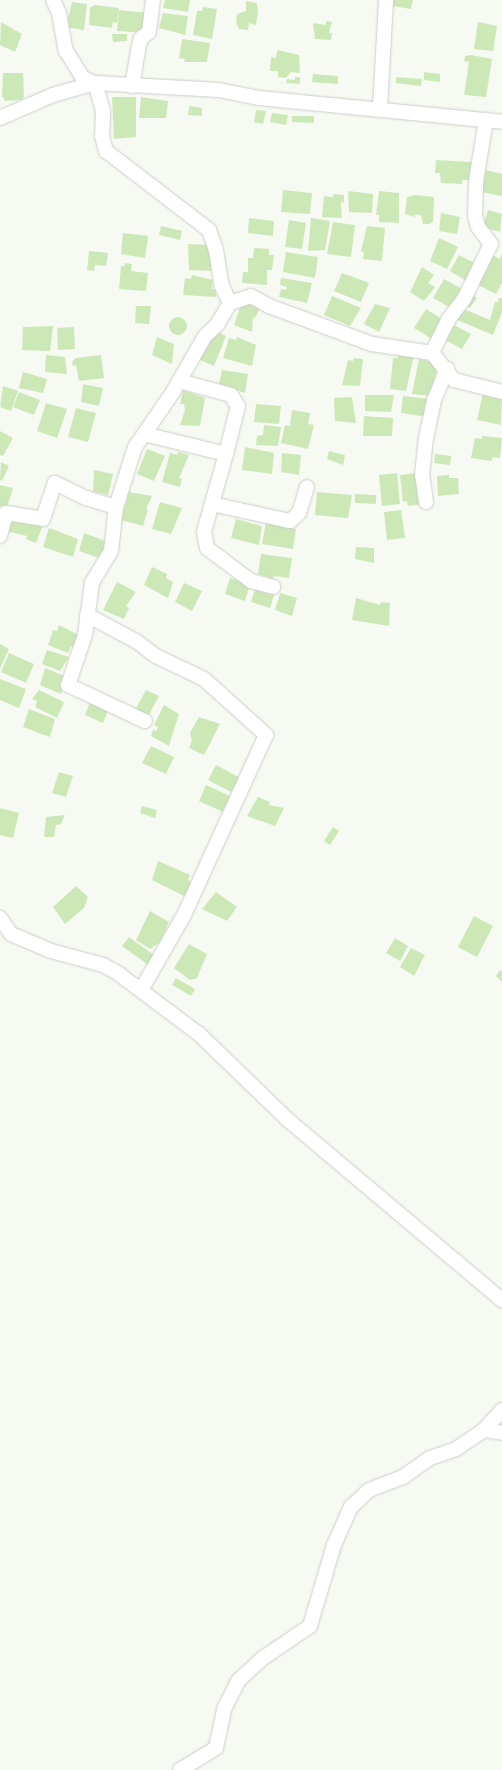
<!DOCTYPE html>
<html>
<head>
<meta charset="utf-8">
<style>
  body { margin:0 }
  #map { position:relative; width:502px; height:1770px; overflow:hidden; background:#f6faf3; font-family:"DM Sans",sans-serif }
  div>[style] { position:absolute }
  .building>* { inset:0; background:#cde8b7 }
  .round { border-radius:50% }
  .roads { filter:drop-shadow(0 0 1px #cbcec8) drop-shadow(0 0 1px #cbcec8) }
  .minor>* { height:14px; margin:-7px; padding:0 7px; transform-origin:7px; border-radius:7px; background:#fff }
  span { translate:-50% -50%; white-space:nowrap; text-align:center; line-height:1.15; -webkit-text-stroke:4px #fff; paint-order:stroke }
</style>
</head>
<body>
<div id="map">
  <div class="building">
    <div style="clip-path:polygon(165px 0,190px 0,188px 12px,163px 8px)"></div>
    <div style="clip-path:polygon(393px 0,413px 0,411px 9px,392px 6px)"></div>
    <div style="clip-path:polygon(246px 1px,257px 3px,258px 11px,256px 25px,249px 23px,248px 30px,239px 29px,236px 22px,237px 14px,246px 11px)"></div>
    <div style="clip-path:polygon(72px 2px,87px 4px,84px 30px,66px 27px)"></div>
    <div style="clip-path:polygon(94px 5px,119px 8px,117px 23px,113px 22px,112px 28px,89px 25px,90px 8px)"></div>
    <div style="clip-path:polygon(203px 7px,217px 9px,212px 39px,193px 35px,197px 11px,202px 11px)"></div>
    <div style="clip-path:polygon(119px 10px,148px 13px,147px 33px,117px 31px)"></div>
    <div style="clip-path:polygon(163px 13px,188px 16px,185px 35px,159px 28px)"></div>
    <div style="clip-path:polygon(326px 21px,332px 22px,329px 33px,332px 33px,331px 40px,315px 39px,313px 23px,326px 25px)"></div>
    <div style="clip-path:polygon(1px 22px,22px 34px,15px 52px,0 45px)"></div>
    <div style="clip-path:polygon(478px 22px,497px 26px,493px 51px,474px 49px)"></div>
    <div style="clip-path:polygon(112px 34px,127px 34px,127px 41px,113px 42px)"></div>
    <div style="clip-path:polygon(182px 39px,210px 43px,207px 62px,184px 62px,185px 59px,179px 58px)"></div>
    <div style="clip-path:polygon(277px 50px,299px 55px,300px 73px,291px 72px,286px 78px,278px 77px,278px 71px,270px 71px,271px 57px,276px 58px)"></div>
    <div style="clip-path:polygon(471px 55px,492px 59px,486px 97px,464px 95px,469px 62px,464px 61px,465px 56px)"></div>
    <div style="clip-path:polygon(424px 72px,440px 74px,440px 82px,424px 80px)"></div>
    <div style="clip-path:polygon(3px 73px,23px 73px,24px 97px,22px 100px,5px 101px,2px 96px)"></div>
    <div style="clip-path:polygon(313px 74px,338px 76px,338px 84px,312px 82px)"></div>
    <div style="clip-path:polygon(295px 77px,300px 77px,300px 84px,286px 83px,287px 79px,295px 80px)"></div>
    <div style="clip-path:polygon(396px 77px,422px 79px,421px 86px,396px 83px)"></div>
    <div style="clip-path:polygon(112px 97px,136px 97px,136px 137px,114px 139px)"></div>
    <div style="clip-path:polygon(141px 97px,168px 101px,166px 118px,139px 118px)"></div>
    <div style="clip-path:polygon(189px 106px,202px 108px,202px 116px,188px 115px)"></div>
    <div style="clip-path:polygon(256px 110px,266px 111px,263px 124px,254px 122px)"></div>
    <div style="clip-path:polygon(272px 113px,288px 115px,286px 125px,270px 122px)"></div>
    <div style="clip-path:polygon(292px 116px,314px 116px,314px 123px,292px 122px)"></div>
    <div style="clip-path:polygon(436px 160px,471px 162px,470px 180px,462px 180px,462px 184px,441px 183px,440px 173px,435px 173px)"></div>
    <div style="clip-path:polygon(486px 170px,502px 174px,502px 196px,481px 192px)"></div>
    <div style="clip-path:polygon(283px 190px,312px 193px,310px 214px,281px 212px)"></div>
    <div style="clip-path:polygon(348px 191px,373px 194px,372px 213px,349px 212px)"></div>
    <div style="clip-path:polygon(379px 191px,399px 193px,399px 223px,379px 222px,379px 215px,376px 215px)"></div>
    <div style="clip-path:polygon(333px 194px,344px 195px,344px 203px,341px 202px,342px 218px,322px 217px,324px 196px,333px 197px)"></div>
    <div style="clip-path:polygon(415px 195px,434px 197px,433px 222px,429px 224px,423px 224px,421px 215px,415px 214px,415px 217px,405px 214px,407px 197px)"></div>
    <div style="clip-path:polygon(488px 210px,502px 214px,500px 232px,483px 227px)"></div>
    <div style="clip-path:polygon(441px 213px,460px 217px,457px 234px,439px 231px)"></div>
    <div style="clip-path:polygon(249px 218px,274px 221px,273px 236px,248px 233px)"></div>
    <div style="clip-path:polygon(311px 218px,330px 221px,325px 250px,308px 251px)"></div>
    <div style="clip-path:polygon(289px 220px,306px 223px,302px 249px,285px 247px)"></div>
    <div style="clip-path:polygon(333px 222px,355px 225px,351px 257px,327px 254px)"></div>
    <div style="clip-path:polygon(161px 226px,182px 231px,180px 240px,159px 235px)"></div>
    <div style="clip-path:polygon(367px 226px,385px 228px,382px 261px,363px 259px,364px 252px,361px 251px)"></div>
    <div style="clip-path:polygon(123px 233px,148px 236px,145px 258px,121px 254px)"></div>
    <div style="clip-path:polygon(439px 238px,458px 247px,447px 269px,430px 261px)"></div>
    <div style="clip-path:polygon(188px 244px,212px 245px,211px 271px,189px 270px)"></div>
    <div style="clip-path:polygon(254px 248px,269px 249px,269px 255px,274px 255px,272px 270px,267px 270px,267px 285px,242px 283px,243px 272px,248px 272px,248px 258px,253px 258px)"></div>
    <div style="clip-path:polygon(89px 251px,108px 253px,106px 266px,95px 265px,94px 271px,87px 270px)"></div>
    <div style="clip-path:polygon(286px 252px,318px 257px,315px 278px,283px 272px)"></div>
    <div style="clip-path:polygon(502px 253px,502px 283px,496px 294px,476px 284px,492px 255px,500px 259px)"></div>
    <div style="clip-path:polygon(459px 255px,478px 265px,468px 282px,450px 271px)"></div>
    <div style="clip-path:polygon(125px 263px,132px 264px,131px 271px,148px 273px,146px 291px,119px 289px,121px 266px,125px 266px)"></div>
    <div style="clip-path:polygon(422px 267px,434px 275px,428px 283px,435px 287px,424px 301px,410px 292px)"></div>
    <div style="clip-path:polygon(342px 273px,369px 283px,361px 302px,334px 291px)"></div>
    <div style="clip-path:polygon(192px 275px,213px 280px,212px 289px,216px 290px,216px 297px,183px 295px,185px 278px,191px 279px)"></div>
    <div style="clip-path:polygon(281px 278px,312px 283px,307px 303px,279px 297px,281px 289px,286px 290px,287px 287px,280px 285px)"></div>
    <div style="clip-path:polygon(444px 279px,462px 289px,451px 308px,433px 298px)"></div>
    <div style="clip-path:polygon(471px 295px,477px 298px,470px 308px,466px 305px)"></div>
    <div style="clip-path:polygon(332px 296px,361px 308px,350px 326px,324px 315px)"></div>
    <div style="clip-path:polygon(499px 298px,502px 298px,502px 312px,493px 335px,457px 320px,464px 309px,490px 320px,495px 302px,498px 302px)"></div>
    <div style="clip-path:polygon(242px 302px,260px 308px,255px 318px,253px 317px,252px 332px,234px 325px)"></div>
    <div style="clip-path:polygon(375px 304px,390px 308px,379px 332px,364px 324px)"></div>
    <div style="clip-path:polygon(136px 306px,151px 306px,149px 324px,135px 323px)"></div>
    <div style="clip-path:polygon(426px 309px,444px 320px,432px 339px,414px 328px)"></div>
    <div class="round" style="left:169px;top:317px;width:18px;height:18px"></div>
    <div style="clip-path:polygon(454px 325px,471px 334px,462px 349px,445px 340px)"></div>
    <div style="clip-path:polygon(53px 326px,50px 351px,22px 350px,23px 327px)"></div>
    <div style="clip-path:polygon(74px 327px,75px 349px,58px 350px,57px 328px)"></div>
    <div style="clip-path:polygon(218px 332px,226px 336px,214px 366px,198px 359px,208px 337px)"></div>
    <div style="clip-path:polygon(157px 337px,174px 344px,172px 364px,152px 355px)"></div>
    <div style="clip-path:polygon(237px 337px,256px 345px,252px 366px,223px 358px,229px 338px,236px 340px)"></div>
    <div style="clip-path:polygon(398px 354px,414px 355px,406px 391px,390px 389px,393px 358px,398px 358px)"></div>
    <div style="clip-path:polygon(46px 355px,65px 357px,67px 374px,45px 372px)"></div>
    <div style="clip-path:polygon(101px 355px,104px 378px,79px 381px,76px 365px,73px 366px,72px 362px,76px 358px)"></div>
    <div style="clip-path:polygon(354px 358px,363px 359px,360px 386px,342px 385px,348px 360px,353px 361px)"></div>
    <div style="clip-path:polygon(419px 359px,438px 363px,431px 396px,412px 394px)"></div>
    <div style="clip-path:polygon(222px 370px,248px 374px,245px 393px,219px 384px)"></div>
    <div style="clip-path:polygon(23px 372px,47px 379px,43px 393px,19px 388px)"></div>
    <div style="clip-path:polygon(83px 384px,103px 388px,99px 406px,81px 402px)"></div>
    <div style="clip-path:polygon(3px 386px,18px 391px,11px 411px,0 407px)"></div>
    <div style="clip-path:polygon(183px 390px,205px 398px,200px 426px,180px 425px,185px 410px,184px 404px,180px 404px)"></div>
    <div style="clip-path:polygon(19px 392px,40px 400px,34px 415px,13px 407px)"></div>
    <div style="clip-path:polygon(483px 393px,502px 396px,501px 425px,477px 420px)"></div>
    <div style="clip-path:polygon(365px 395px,394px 395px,391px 412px,365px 411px)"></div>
    <div style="clip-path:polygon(403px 396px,430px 399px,428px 417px,401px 413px)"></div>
    <div style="clip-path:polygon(352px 397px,356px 423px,335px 421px,334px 398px)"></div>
    <div style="clip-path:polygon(46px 403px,67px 409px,57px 438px,37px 431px)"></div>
    <div style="clip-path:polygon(256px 404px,281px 406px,279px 424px,254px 422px)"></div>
    <div style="clip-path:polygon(76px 408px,96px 413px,88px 442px,68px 437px)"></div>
    <div style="clip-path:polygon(292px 410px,310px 413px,308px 424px,314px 425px,308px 449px,281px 443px,285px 425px,290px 426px)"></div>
    <div style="clip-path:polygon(364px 416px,393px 418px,392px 436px,363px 436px)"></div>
    <div style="clip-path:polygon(264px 425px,281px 427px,278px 446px,256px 445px,257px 436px,263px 435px)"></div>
    <div style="clip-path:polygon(0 431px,13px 438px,3px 456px,0 455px)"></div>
    <div style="clip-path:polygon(482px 436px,502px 438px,500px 458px,492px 457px,492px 461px,471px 458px,475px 438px,482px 439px)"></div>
    <div style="clip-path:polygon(245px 447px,274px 453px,272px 474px,242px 470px)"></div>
    <div style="clip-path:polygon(147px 449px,165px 456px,154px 481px,137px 474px)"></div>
    <div style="clip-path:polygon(329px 451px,345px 455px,343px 465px,327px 459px)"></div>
    <div style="clip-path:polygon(178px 452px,189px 455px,179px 478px,182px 479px,180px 487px,162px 482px,170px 453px,177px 455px)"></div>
    <div style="clip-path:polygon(282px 453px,301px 455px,299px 475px,281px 472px)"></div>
    <div style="clip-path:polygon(435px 454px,451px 456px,450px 465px,434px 463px)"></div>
    <div style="clip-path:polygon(1px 462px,9px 466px,2px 481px,0 480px)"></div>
    <div style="clip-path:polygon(94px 470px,113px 474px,108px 495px,93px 491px)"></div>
    <div style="clip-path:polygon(397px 473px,400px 504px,382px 506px,379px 475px)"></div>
    <div style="clip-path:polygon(418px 473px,422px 504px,408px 506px,407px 501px,403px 502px,400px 475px)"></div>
    <div style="clip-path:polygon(449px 475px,449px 478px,458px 478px,459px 494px,438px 496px,437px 476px)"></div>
    <div style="clip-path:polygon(0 485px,13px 488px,7px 507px,0 506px)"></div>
    <div style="clip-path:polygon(129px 492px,152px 496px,146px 509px,148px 509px,143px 526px,121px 520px)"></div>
    <div style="clip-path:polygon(317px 492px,352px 495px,348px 518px,315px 515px)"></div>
    <div style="clip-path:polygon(355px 494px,376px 495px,376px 504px,355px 503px)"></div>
    <div style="clip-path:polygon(160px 502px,182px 508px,171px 534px,152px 529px)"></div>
    <div style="clip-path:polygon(401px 510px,405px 538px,387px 540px,384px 512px)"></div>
    <div style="clip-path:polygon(11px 515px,43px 525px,36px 543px,26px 539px,27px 536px,6px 531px)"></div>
    <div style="clip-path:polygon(236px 519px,262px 526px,259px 545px,231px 538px)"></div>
    <div style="clip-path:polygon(266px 522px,296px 529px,293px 549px,262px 544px)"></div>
    <div style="clip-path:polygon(49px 528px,78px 539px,73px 557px,43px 547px)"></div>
    <div style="clip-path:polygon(84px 533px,108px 542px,102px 559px,79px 551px)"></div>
    <div style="clip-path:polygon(356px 547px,374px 548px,374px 563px,355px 559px)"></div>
    <div style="clip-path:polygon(261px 554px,292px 558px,289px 578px,274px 576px,273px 579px,258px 574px)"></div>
    <div style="clip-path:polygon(152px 567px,167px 574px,166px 578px,173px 582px,168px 598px,144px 585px)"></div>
    <div style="clip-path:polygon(230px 578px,250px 584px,245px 601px,225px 594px)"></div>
    <div style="clip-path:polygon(117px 582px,136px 592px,126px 606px,129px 608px,124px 619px,103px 610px)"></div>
    <div style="clip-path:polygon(184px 583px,202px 591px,192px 611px,175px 602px)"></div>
    <div style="clip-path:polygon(256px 586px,275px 592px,270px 608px,251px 602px)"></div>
    <div style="clip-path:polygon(280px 593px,297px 598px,292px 616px,275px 610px)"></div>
    <div style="clip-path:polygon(356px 598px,380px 605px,381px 602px,390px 603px,389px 626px,352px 620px)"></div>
    <div style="clip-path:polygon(59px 625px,82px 637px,77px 649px,71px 646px,68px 653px,48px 645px,53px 630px,57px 631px)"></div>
    <div style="clip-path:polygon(0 644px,9px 649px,0 669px)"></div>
    <div style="clip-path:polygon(47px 650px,69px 657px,60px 671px,42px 664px)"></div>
    <div style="clip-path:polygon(9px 653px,34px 664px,26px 683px,1px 672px)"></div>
    <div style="clip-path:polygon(45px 668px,67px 677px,61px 694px,40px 685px)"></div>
    <div style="clip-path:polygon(0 679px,26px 689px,19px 708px,0 700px)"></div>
    <div style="clip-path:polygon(39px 690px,64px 702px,57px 718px,35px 707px,37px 701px,32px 699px)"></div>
    <div style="clip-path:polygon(146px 690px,159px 696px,149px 715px,145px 713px,143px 716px,134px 712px)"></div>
    <div style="clip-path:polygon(92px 697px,108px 711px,103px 723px,85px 715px)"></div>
    <div style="clip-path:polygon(164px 705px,179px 714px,169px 746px,151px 736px,153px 730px,156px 731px,158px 727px,154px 725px)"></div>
    <div style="clip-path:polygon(29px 709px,55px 719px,50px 737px,23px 727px)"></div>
    <div style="clip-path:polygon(199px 717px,220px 724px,204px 755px,189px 748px,192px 741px,190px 733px)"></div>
    <div style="clip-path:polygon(151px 746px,174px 757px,166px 774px,142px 763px)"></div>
    <div style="clip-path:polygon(216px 765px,239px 777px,231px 792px,208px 780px)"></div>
    <div style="clip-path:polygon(59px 772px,73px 776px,66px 797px,52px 793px)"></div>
    <div style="clip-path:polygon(206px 785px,230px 796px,223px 812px,199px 801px)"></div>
    <div style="clip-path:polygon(258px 797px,270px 802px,269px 805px,284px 808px,275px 826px,247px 816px)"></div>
    <div style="clip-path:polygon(142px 806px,157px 810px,155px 818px,140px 813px)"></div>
    <div style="clip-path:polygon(0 808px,19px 813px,13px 838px,0 835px)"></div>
    <div style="clip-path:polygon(65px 815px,61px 824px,56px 825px,54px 837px,44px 837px,46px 817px)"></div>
    <div style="clip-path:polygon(333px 827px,339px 831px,330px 845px,324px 841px)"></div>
    <div style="clip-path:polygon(158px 861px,190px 875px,188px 880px,192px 882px,187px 893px,184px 896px,152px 880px)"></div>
    <div style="clip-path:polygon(76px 886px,88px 897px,84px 908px,65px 924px,53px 907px)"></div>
    <div style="clip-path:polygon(216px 892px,237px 907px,227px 921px,202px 909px)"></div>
    <div style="clip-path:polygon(150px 911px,169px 922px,160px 942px,150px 949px,136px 940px)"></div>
    <div style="clip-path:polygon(474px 916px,493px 926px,477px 957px,458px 947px)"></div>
    <div style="clip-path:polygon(129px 937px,158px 958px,151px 967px,122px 946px)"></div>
    <div style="clip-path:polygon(395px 938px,408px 946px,400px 961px,386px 953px)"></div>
    <div style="clip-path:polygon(189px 944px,207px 954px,197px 978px,190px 980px,174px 968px)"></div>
    <div style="clip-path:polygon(411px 948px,425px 955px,414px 976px,400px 967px)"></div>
    <div style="clip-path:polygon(500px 970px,502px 971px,502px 982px,496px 976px)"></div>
    <div style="clip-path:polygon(176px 978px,195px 989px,191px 996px,172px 985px)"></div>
  </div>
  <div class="roads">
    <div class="minor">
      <div style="left:53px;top:0;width:14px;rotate:65deg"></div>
      <div style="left:59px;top:13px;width:39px;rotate:80deg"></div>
      <div style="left:66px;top:51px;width:32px;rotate:58deg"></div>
      <div style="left:83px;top:78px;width:13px;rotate:23deg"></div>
      <div style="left:95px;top:83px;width:29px;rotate:74deg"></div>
      <div style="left:103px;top:111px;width:25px;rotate:92deg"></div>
      <div style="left:102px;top:136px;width:16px;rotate:75deg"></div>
      <div style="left:106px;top:151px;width:130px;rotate:37.5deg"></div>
      <div style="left:209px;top:230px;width:21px;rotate:71deg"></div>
      <div style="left:216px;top:250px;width:36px;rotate:81deg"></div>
      <div style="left:222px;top:286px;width:19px;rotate:65deg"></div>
      <div style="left:230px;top:303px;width:26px;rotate:121deg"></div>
      <div style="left:217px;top:325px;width:16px;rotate:137deg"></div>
      <div style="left:205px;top:336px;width:64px;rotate:119.7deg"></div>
      <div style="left:173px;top:392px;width:67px;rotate:124.6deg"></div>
      <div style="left:135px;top:447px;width:63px;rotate:107.6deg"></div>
      <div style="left:116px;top:507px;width:44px;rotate:96.5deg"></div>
      <div style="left:111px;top:551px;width:37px;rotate:121deg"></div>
      <div style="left:92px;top:583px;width:52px;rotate:97.7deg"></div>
      <div style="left:85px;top:635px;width:53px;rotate:108.8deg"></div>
      <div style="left:68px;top:685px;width:85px;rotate:25.1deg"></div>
      <div style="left:132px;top:86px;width:42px;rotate:-80.3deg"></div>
      <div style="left:139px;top:45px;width:7px;rotate:-74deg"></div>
      <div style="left:141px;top:38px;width:10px;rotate:-37deg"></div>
      <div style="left:149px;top:32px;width:32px;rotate:-83deg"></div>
      <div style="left:380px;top:108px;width:108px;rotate:-86.8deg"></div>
      <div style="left:0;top:118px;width:58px;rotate:-23.5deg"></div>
      <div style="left:53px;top:95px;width:44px;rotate:-15.9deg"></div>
      <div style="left:95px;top:83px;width:124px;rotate:3.2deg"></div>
      <div style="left:219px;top:90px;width:41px;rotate:11.3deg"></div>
      <div style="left:259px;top:98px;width:244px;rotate:5.6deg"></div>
      <div style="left:230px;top:303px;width:22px;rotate:-18deg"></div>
      <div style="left:251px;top:296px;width:21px;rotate:29deg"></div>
      <div style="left:269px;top:306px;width:110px;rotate:20.3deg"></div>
      <div style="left:372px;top:344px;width:61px;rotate:8.5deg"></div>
      <div style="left:432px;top:353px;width:37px;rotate:-64deg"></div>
      <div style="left:448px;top:320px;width:26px;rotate:-53deg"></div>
      <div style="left:464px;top:299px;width:61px;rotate:-63.9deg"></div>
      <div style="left:491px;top:244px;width:21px;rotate:-127deg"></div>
      <div style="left:478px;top:227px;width:11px;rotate:-105deg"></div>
      <div style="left:475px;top:216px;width:35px;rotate:-88deg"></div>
      <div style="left:476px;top:181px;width:62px;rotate:-80.7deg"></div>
      <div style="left:432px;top:353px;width:35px;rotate:51deg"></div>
      <div style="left:454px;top:380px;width:49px;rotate:14deg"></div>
      <div style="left:179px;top:381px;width:54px;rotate:15.1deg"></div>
      <div style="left:231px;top:395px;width:13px;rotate:58deg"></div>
      <div style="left:238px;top:406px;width:49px;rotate:104deg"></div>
      <div style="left:144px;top:434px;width:84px;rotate:13.7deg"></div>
      <div style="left:226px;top:454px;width:81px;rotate:105.8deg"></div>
      <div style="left:204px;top:532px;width:16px;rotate:79deg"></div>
      <div style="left:207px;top:548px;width:55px;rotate:36.9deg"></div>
      <div style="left:251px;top:581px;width:23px;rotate:15deg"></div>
      <div style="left:426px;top:502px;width:27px;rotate:-98deg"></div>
      <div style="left:422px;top:475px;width:37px;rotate:-84deg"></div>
      <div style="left:426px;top:438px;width:39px;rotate:-78deg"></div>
      <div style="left:434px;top:400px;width:34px;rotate:-67deg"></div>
      <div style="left:212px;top:504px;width:80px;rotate:12.3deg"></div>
      <div style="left:290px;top:521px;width:12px;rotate:-42deg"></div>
      <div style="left:299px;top:513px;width:27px;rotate:-73deg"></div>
      <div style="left:0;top:536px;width:24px;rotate:-75deg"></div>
      <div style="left:6px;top:513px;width:37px;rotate:9deg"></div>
      <div style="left:43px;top:519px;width:38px;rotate:-72deg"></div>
      <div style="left:55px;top:483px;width:34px;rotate:26deg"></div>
      <div style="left:86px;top:498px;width:31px;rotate:17deg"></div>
      <div style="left:87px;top:615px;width:55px;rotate:28deg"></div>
      <div style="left:136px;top:641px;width:25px;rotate:37deg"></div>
      <div style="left:156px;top:656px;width:53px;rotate:25.6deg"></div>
      <div style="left:204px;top:679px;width:84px;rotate:42.1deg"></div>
      <div style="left:266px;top:735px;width:198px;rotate:114.5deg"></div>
      <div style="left:184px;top:915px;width:86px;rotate:119.8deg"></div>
      <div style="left:0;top:918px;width:19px;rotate:55deg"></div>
      <div style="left:11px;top:934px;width:43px;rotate:23deg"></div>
      <div style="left:51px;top:951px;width:54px;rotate:15.1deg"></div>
      <div style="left:103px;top:965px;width:18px;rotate:29deg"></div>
      <div style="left:119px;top:974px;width:100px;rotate:36.9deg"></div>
      <div style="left:199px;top:1034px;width:124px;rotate:44deg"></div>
      <div style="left:288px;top:1120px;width:280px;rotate:40.1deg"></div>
      <div style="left:484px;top:1430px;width:18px;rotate:9deg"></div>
      <div style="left:180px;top:1770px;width:42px;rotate:-31.4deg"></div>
      <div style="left:216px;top:1748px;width:40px;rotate:-78deg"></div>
      <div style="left:224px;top:1709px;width:31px;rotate:-63deg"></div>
      <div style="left:238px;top:1681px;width:34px;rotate:-43deg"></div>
      <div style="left:263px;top:1658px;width:57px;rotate:-34.2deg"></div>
      <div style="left:310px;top:1626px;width:84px;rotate:-73.5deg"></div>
      <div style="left:334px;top:1545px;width:42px;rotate:-65.9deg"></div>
      <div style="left:351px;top:1507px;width:25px;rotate:-43deg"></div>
      <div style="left:369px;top:1490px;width:36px;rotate:-21deg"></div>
      <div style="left:403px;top:1477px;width:33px;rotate:-35deg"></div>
      <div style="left:430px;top:1458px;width:28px;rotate:-19deg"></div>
      <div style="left:456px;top:1449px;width:34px;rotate:-34deg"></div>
      <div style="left:484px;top:1430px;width:27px;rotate:-48deg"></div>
    </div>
  </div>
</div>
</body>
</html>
